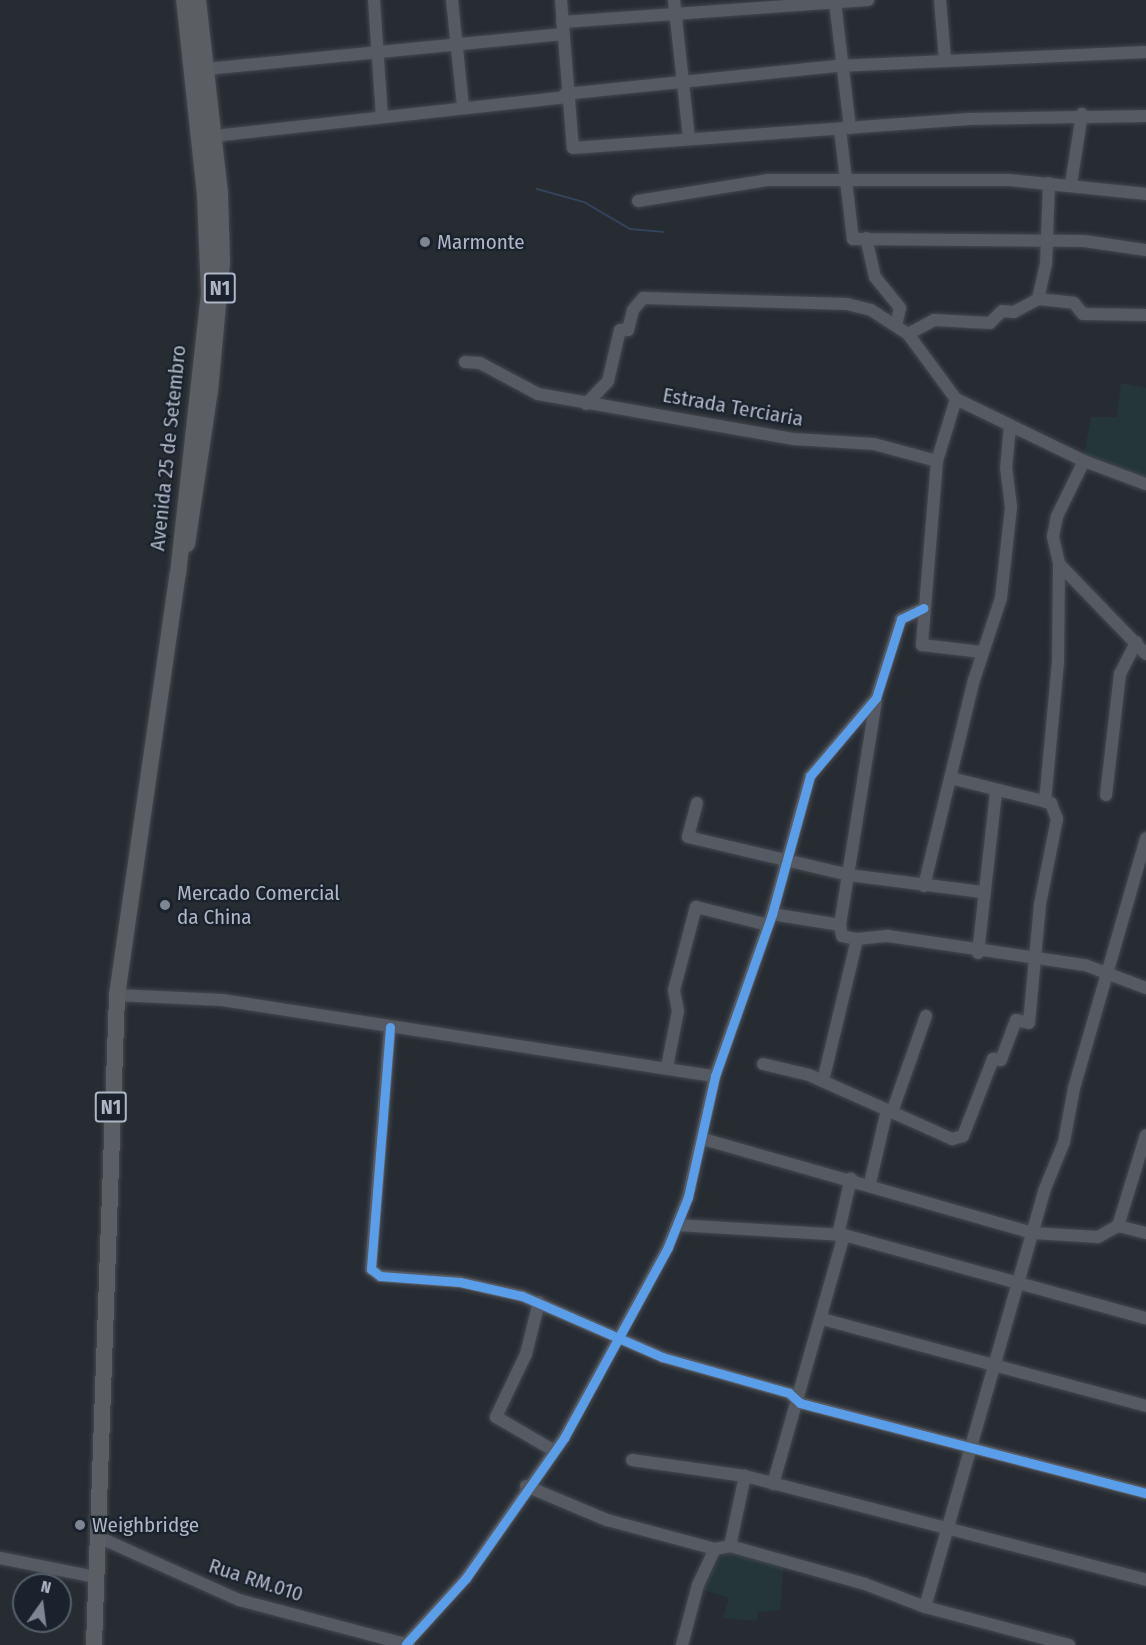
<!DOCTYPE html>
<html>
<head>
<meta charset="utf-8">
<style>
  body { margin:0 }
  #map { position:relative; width:1146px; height:1645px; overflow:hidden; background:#272c33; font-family:"Fira Sans Condensed",sans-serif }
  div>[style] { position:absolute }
  .green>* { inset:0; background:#243639 }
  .stream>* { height:2px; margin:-1px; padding:0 1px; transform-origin:1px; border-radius:1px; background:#34445c }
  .roads { filter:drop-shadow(0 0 2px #44484e) drop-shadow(0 0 2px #44484e) }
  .minor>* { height:12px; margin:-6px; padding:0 6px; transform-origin:6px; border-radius:6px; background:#565a62 }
  .highway>* { height:16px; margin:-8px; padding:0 8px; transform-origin:8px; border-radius:8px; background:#5b5e62 }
  .cycleway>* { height:9px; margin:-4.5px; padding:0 4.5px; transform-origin:4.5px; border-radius:4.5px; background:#5a9eea }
  .dots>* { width:16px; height:16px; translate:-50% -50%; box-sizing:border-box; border:3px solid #1a222e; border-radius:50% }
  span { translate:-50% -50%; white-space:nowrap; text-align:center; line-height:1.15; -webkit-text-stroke:4.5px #1a222e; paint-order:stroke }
  .shield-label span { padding:2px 4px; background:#1a222e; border:2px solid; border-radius:4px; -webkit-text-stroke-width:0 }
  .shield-label { font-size:20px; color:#afb7c6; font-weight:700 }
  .poi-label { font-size:21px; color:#afb7c6 }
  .left { translate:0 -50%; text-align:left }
  .street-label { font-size:21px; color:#afb7c6 }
  .north { position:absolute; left:12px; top:1573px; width:60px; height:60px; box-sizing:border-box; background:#1a222e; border:2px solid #565e6b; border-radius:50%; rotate:14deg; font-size:16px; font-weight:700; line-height:24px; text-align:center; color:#afb7c6 }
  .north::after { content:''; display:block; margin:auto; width:21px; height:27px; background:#7f8693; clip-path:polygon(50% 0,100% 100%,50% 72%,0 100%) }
</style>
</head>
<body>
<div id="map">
  <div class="green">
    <div style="clip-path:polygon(1121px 383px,1146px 388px,1146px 484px,1083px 460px,1091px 417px,1117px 417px)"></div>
    <div style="clip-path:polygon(726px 1550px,784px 1563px,780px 1610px,758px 1612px,757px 1621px,723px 1618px,729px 1598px,700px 1589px)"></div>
  </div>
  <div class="stream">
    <div style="left:537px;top:189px;width:49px;rotate:15.5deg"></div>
    <div style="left:584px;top:202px;width:53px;rotate:30.4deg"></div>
    <div style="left:630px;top:229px;width:33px;rotate:5deg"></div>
    <div style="left:947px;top:325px;width:29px;rotate:6deg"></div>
  </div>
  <div class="roads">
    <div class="minor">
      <div style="left:374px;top:0;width:117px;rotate:86.1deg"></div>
      <div style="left:452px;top:0;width:108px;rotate:84.1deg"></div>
      <div style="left:561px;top:0;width:148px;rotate:85.4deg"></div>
      <div style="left:573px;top:148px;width:397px;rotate:-4.2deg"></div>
      <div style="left:969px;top:119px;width:177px;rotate:-1deg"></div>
      <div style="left:674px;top:0;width:139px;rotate:83.8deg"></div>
      <div style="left:940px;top:0;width:59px;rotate:85.2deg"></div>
      <div style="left:835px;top:2px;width:127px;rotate:83.2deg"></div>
      <div style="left:562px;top:22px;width:307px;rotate:-4.1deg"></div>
      <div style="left:207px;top:69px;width:357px;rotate:-5.6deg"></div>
      <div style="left:565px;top:94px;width:274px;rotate:-5.9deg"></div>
      <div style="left:838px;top:66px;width:308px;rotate:-2.6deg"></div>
      <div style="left:840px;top:129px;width:111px;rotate:83.3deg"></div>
      <div style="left:853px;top:239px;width:231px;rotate:0.5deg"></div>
      <div style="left:1084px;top:241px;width:63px;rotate:8.3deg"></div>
      <div style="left:214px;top:136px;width:354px;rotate:-6.3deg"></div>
      <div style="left:1049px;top:183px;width:81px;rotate:92.1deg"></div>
      <div style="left:1046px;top:264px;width:36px;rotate:103deg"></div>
      <div style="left:1038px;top:299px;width:36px;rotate:6deg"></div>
      <div style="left:1074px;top:303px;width:14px;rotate:51deg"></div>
      <div style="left:1083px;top:314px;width:63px;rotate:0.9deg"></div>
      <div style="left:1071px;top:184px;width:71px;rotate:-81.1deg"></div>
      <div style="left:638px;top:201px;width:131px;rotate:-9.2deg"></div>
      <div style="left:767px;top:180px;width:242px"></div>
      <div style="left:1009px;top:180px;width:138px;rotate:5.8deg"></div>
      <div style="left:866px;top:238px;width:40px;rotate:77deg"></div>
      <div style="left:875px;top:277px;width:40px;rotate:51deg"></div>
      <div style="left:900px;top:308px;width:17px;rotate:103deg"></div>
      <div style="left:908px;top:334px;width:30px;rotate:-28deg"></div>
      <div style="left:934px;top:320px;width:56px;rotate:3.1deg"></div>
      <div style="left:990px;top:323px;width:17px;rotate:-45deg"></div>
      <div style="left:1002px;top:311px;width:12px;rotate:5deg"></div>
      <div style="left:1014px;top:312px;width:27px;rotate:-28deg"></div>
      <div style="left:465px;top:362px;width:15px;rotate:4deg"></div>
      <div style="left:480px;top:363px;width:66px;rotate:28.1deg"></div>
      <div style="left:538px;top:394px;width:260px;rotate:10deg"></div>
      <div style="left:794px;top:439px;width:80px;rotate:3.6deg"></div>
      <div style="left:874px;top:444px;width:65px;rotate:15.1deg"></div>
      <div style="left:937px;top:461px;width:65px;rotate:-73deg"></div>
      <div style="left:586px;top:404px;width:32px;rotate:-46deg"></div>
      <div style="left:608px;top:381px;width:52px;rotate:-76.8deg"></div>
      <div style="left:620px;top:330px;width:8px"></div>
      <div style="left:628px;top:330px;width:21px;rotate:-76deg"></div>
      <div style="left:633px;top:310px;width:16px;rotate:-50deg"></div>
      <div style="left:643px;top:298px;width:204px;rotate:1.7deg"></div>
      <div style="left:847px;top:304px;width:25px;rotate:14deg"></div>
      <div style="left:871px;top:310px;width:44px;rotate:33deg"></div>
      <div style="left:908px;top:334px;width:81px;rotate:53.6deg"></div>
      <div style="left:956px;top:399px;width:142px;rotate:25.8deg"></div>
      <div style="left:1084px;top:461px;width:66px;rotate:20.4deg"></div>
      <div style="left:937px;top:461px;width:185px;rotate:94.7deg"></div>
      <div style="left:922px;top:645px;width:60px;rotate:6.7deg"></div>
      <div style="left:1084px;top:461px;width:61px;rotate:116.1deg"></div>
      <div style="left:1057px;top:516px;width:21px;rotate:101deg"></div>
      <div style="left:1053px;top:537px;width:28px;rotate:77deg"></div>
      <div style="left:1059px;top:564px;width:125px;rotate:46deg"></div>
      <div style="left:1106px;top:795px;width:122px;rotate:-83.4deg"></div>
      <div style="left:1120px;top:674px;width:36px;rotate:-63deg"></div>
      <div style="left:1045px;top:802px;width:140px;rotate:-84.7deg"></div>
      <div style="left:1058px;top:663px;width:99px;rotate:-89.4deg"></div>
      <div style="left:697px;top:803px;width:35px;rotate:105deg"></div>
      <div style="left:688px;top:837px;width:165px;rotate:13.3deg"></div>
      <div style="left:849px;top:875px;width:134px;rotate:7.3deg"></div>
      <div style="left:924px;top:886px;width:212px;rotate:-76.4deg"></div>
      <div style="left:974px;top:680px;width:86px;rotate:-71.8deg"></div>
      <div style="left:1001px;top:598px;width:92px;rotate:-83.7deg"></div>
      <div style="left:1011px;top:507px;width:38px;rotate:-97deg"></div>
      <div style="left:1006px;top:469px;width:43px;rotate:-84.7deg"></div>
      <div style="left:772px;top:914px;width:69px;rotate:9.2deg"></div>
      <div style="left:857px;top:939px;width:15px;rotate:-169deg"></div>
      <div style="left:842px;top:936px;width:11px;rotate:-100deg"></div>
      <div style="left:840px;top:925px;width:228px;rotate:-80.9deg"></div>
      <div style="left:978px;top:953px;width:161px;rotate:-83.6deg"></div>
      <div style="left:117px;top:995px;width:105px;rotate:2.7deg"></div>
      <div style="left:222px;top:1000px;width:499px;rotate:8.8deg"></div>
      <div style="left:390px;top:1027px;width:243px;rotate:94.5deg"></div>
      <div style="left:371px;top:1269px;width:11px;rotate:38deg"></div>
      <div style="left:380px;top:1276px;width:80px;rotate:4.3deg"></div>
      <div style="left:460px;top:1282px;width:64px;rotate:12.7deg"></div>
      <div style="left:522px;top:1296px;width:153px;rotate:23.5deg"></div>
      <div style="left:662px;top:1357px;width:132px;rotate:15.8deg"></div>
      <div style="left:789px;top:1393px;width:15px;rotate:42deg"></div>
      <div style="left:800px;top:1403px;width:358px;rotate:14.6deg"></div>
      <div style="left:763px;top:1064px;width:47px;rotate:13.4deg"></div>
      <div style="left:809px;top:1075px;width:157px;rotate:24.1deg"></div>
      <div style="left:952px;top:1139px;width:11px;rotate:-15deg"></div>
      <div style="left:963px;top:1136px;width:83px;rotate:-68.7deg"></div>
      <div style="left:993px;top:1059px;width:8px;rotate:7deg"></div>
      <div style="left:1001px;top:1060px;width:43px;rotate:-69.4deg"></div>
      <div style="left:1016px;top:1020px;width:13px;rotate:13deg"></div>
      <div style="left:1029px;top:1023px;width:120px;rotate:-84.7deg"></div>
      <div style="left:1040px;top:904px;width:87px;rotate:-78.7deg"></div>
      <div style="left:1057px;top:819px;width:17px;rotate:-111deg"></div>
      <div style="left:1051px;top:803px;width:103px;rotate:-166deg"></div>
      <div style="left:667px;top:1067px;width:57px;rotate:-78.9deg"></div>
      <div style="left:678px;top:1011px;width:21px;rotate:-101deg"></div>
      <div style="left:674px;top:990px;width:86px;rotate:-75.2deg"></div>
      <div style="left:696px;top:907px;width:74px;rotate:14deg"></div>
      <div style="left:823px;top:1081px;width:146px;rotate:-76.5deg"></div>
      <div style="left:857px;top:939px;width:31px;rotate:-6deg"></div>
      <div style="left:888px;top:936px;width:199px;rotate:8.4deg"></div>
      <div style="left:1085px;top:965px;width:65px;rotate:20.7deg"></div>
      <div style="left:892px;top:1112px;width:102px;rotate:-70.5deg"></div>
      <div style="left:703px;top:1139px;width:343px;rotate:15.9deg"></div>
      <div style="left:1033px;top:1233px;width:65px;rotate:3.5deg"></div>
      <div style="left:1098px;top:1237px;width:23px;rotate:-29deg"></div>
      <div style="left:1118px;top:1226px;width:95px;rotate:-72.9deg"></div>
      <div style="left:870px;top:1183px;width:75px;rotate:-76.9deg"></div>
      <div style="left:677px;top:1225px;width:167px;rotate:3.4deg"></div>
      <div style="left:844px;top:1235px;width:313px;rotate:15.4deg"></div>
      <div style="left:1118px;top:1226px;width:29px;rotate:14deg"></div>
      <div style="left:838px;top:1235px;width:58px;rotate:-77.2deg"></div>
      <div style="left:539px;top:1302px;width:54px;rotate:104deg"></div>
      <div style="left:526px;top:1354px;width:70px;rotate:115.5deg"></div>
      <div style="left:496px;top:1417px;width:66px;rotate:30.1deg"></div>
      <div style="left:822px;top:1319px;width:335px;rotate:15deg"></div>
      <div style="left:632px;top:1460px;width:114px;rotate:8.1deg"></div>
      <div style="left:745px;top:1476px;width:414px;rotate:14.5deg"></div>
      <div style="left:773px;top:1484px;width:259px;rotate:-74.1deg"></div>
      <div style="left:526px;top:1486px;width:88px;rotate:22.8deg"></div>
      <div style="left:607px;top:1520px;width:112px;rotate:15deg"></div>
      <div style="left:96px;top:1536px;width:157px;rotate:24.1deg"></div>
      <div style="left:239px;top:1600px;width:176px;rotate:14.8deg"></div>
      <div style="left:730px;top:1546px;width:140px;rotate:15.7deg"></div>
      <div style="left:865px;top:1584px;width:64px;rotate:21deg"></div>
      <div style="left:925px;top:1607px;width:149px;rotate:14.8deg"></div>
      <div style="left:0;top:1558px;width:98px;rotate:11.2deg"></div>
      <div style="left:925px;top:1607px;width:433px;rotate:-74deg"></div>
      <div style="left:1044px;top:1191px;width:53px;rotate:-67.8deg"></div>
      <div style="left:1064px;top:1142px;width:55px;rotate:-79.5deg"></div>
      <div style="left:1074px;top:1088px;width:260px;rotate:-73.9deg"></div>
      <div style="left:406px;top:1644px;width:89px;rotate:-47.7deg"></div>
      <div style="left:466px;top:1578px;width:171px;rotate:-55deg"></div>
      <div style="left:564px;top:1438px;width:217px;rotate:-61.4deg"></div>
      <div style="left:668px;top:1247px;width:54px;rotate:-68.2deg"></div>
      <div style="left:688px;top:1197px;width:124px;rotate:-77.4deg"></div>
      <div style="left:715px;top:1076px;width:172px;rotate:-70.6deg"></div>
      <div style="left:772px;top:914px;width:143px;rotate:-74.6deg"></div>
      <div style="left:810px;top:776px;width:102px;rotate:-49.8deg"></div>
      <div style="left:876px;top:698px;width:83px;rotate:-72.4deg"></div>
      <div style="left:901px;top:619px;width:25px;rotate:-26deg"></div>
      <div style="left:682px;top:1645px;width:62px;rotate:-75.1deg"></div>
      <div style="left:698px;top:1585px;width:40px;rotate:-65deg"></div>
      <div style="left:715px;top:1549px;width:15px;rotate:-11deg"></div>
      <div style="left:730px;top:1546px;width:72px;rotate:-77.9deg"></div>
    </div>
    <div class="highway">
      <div style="left:187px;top:544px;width:155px;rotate:-81.5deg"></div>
      <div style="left:210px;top:391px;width:130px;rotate:-84.7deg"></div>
      <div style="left:222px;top:262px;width:69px;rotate:-91.7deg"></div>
      <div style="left:220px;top:193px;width:194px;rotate:-96.5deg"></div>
      <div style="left:94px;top:1645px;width:650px;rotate:-87.97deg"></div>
      <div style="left:117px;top:995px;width:425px;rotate:-81.8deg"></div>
      <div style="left:178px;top:574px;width:282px;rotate:-83.7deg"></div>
      <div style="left:209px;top:294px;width:99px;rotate:-92.3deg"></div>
      <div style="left:205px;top:195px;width:196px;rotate:-96.1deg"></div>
    </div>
  </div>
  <div class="cycleway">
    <div style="left:390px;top:1027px;width:243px;rotate:94.5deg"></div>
    <div style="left:371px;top:1269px;width:11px;rotate:38deg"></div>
    <div style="left:380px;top:1276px;width:80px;rotate:4.3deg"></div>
    <div style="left:460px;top:1282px;width:64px;rotate:12.7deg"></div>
    <div style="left:522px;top:1296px;width:153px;rotate:23.5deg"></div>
    <div style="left:662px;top:1357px;width:132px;rotate:15.8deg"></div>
    <div style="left:789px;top:1393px;width:15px;rotate:42deg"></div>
    <div style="left:800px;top:1403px;width:358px;rotate:14.6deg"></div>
    <div style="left:406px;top:1644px;width:89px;rotate:-47.7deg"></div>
    <div style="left:466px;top:1578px;width:171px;rotate:-55deg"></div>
    <div style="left:564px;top:1438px;width:217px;rotate:-61.4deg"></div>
    <div style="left:668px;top:1247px;width:54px;rotate:-68.2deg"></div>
    <div style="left:688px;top:1197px;width:124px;rotate:-77.4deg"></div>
    <div style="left:715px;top:1076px;width:172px;rotate:-70.6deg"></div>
    <div style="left:772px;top:914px;width:143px;rotate:-74.6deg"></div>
    <div style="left:810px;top:776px;width:102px;rotate:-49.8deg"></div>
    <div style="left:876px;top:698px;width:83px;rotate:-72.4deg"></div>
    <div style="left:901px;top:619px;width:25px;rotate:-26deg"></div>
  </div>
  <div class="dots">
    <div style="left:425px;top:242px;background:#7f8693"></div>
    <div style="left:165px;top:905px;background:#7f8693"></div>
    <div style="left:80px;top:1525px;background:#7f8693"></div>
  </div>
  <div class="shield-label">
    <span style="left:220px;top:288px">N1</span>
    <span style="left:111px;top:1107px">N1</span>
  </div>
  <div class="poi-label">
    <span class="left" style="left:437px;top:242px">Marmonte</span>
    <span class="left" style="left:177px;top:905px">Mercado Comercial<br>da China</span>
    <span class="left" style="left:92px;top:1525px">Weighbridge</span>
  </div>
  <div class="street-label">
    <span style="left:733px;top:407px;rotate:10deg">Estrada Terciaria</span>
    <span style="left:168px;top:448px;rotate:-84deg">Avenida 25 de Setembro</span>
    <span style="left:256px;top:1580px;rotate:18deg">Rua RM.010</span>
  </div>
  <div class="north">N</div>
</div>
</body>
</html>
